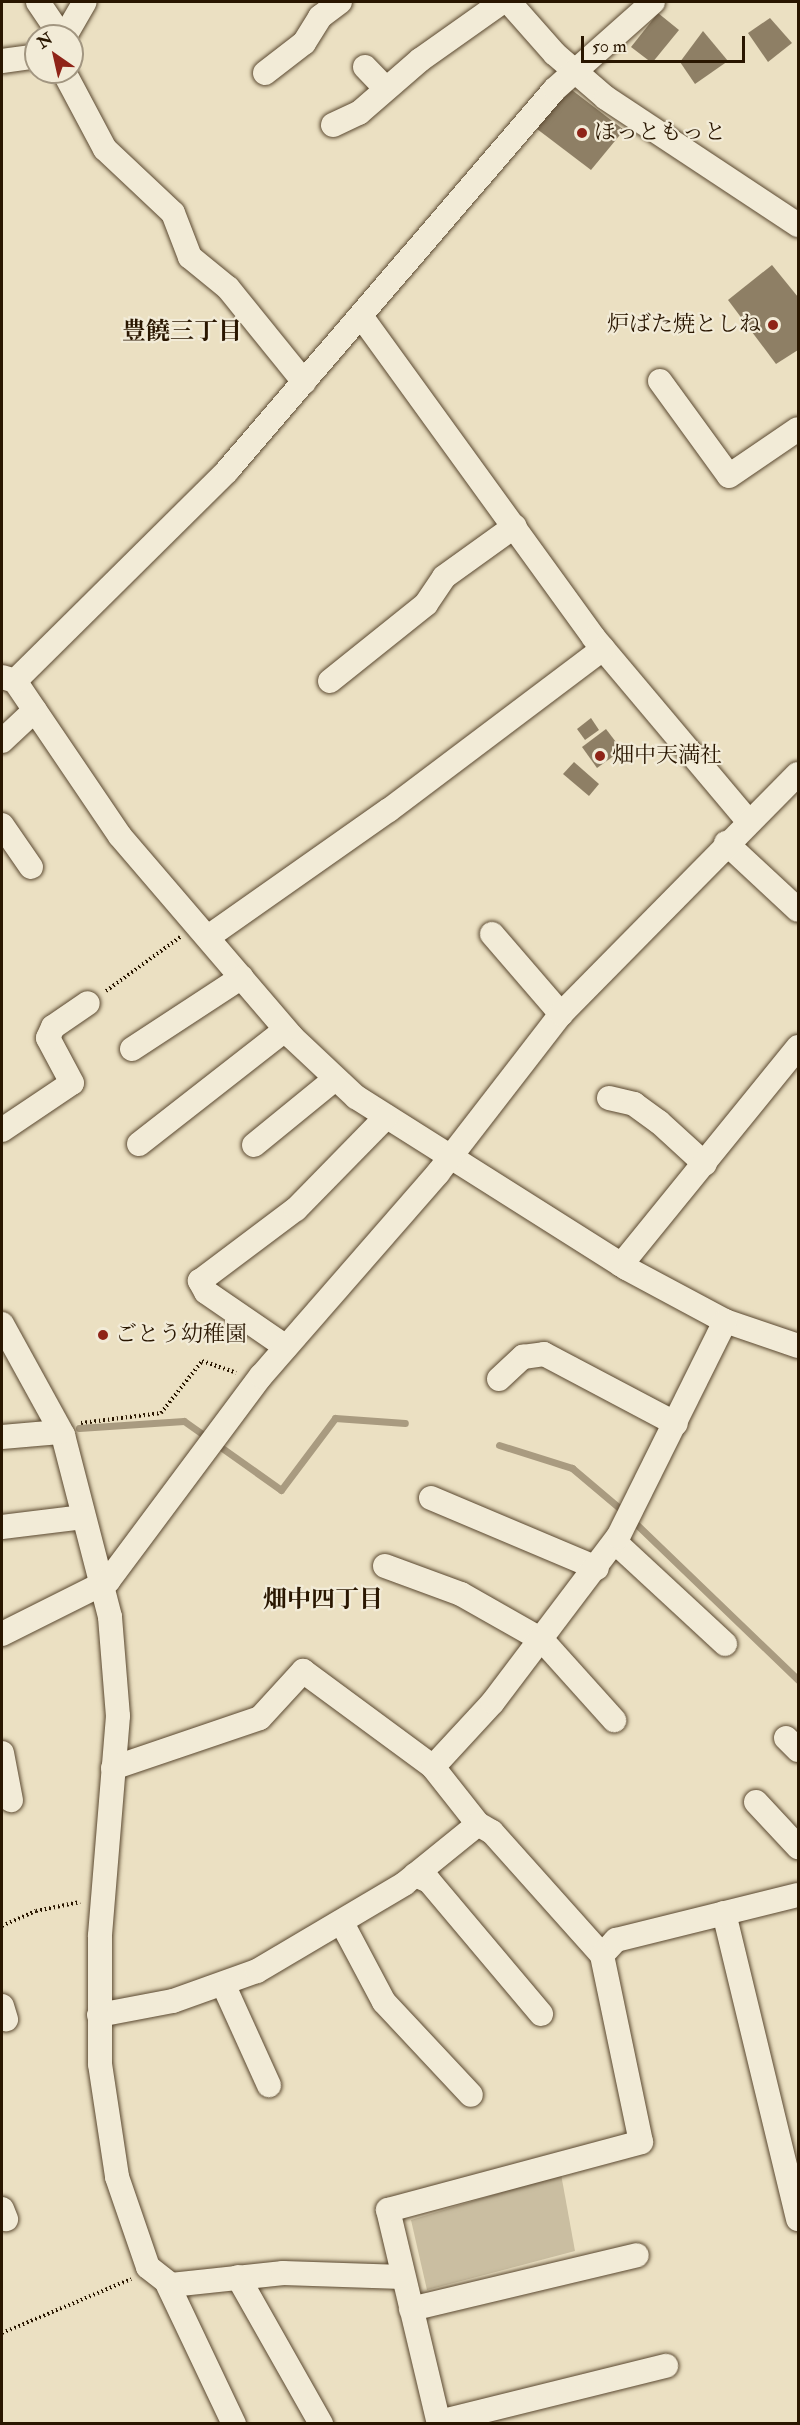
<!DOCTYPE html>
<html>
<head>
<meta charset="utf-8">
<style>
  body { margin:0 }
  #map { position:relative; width:800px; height:2425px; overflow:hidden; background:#ebe0c2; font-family:"IM FELL Double Pica","Noto Serif JP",serif }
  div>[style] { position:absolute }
  .green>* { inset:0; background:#cabea1 }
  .stream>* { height:7px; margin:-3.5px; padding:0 3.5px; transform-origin:3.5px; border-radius:3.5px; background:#a99b80 }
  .building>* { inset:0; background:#8e7f65 }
  .path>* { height:4px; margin-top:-2px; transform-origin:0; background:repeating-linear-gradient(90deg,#291600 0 1.5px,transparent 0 4.5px) }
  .roads { filter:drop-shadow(0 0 2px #5a4830) drop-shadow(0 0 2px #5a4830) }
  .minor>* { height:24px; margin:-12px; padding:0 12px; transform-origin:12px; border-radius:12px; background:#f2ebd7 }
  .dots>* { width:16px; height:16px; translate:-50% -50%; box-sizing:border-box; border:3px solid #f2ebd7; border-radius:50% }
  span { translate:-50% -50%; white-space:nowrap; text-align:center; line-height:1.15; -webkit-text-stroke:4.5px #f2ebd7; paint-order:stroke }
  .poi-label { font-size:22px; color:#291600 }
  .left { translate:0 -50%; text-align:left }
  .right { translate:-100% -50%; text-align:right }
  .neighbourhood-label { font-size:24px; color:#291600; font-weight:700 }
  .frame { position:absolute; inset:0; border:3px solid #291600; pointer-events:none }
  .north { position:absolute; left:24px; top:24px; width:60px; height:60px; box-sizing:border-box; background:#f2ebd7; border:2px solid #a29681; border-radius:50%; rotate:326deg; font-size:16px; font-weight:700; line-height:24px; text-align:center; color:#291600 }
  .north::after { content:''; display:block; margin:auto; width:21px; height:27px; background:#8f2418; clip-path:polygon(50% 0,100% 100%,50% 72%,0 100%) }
  .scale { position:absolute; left:581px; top:36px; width:164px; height:27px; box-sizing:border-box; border:3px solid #291600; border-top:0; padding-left:8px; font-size:18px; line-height:21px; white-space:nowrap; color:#291600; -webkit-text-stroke:4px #f2ebd7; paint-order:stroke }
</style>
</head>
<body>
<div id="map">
  <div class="green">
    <div style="clip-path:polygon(561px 2174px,575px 2251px,427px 2290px,411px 2220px)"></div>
  </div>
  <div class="stream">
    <div style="left:79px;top:1428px;width:105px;rotate:-3.8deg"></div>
    <div style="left:184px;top:1421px;width:119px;rotate:35.4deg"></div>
    <div style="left:281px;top:1490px;width:90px;rotate:-53.1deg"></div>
    <div style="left:335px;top:1418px;width:70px;rotate:4.1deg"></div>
    <div style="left:499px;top:1445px;width:77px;rotate:17.5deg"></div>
    <div style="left:572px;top:1468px;width:68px;rotate:40.2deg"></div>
    <div style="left:632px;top:1520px;width:231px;rotate:43.9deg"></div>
  </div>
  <div class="building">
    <div style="clip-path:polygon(658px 13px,679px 30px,652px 63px,631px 47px)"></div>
    <div style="clip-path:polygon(770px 18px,792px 43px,768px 62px,748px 33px)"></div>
    <div style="clip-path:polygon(703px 31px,728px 61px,695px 84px,680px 62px)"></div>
    <div style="clip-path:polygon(568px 87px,624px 130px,591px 170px,537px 129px)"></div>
    <div style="clip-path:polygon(772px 265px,798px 297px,798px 350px,776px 364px,728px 300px)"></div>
    <div style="clip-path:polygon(591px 718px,599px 730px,585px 740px,577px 729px)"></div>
    <div style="clip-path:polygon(606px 729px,622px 750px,597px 768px,582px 747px)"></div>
    <div style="clip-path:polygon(574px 762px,599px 784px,589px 796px,563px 774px)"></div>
  </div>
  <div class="path">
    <div style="left:106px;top:991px;width:92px;rotate:-36.1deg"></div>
    <div style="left:81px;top:1423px;width:81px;rotate:-7.1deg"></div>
    <div style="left:161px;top:1413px;width:66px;rotate:-51.7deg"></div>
    <div style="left:202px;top:1361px;width:36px;rotate:19deg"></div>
    <div style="left:2px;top:1926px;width:37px;rotate:-24deg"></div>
    <div style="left:36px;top:1911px;width:45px;rotate:-11.6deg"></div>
    <div style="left:2px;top:2333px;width:140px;rotate:-22.7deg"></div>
  </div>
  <div class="roads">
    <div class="minor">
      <div style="left:38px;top:2px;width:41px;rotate:55.9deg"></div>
      <div style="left:509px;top:2px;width:69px;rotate:48.5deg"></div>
      <div style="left:555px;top:54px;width:67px;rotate:40.8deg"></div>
      <div style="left:606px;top:98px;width:230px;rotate:33.5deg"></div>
      <div style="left:65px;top:36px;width:39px;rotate:-60deg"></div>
      <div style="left:2px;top:61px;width:34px;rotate:-8deg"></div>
      <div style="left:365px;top:67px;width:30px;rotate:46deg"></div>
      <div style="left:64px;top:72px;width:87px;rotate:62deg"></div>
      <div style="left:105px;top:149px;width:93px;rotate:43.3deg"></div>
      <div style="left:173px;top:213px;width:47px;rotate:68.9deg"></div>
      <div style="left:190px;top:257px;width:49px;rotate:39.2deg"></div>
      <div style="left:228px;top:288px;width:121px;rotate:51deg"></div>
      <div style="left:265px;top:73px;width:49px;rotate:-37.6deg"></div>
      <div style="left:304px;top:43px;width:31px;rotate:-58deg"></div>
      <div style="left:320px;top:17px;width:25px;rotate:-37deg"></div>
      <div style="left:333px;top:125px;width:29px;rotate:-25deg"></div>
      <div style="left:359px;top:113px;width:81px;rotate:-41deg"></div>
      <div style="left:420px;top:60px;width:100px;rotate:-35.3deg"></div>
      <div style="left:361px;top:316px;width:397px;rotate:54.1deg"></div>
      <div style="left:594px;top:638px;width:239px;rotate:49.9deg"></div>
      <div style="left:660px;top:381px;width:117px;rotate:54deg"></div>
      <div style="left:729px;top:476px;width:83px;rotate:-34.3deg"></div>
      <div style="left:2px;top:677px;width:14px;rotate:17deg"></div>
      <div style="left:15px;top:681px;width:187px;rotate:55.9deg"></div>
      <div style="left:120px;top:836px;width:265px;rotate:49.4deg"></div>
      <div style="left:292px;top:1037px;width:88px;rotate:43.2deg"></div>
      <div style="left:356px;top:1097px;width:320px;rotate:32.3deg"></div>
      <div style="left:626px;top:1268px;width:112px;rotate:28.2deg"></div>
      <div style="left:725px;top:1321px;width:77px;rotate:18.9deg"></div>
      <div style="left:15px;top:681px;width:298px;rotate:-44.7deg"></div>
      <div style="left:227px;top:471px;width:503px;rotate:-49.35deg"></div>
      <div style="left:555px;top:89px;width:131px;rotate:-41.6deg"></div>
      <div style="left:330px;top:681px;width:123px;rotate:-38.7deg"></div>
      <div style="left:426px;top:604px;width:32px;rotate:-56deg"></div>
      <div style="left:444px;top:577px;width:87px;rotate:-35.7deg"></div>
      <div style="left:2px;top:741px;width:45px;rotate:-43.2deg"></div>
      <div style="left:2px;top:825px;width:51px;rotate:55.4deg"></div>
      <div style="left:726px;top:843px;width:98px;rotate:42.9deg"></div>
      <div style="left:492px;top:934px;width:106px;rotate:49.2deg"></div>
      <div style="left:208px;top:937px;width:221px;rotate:-35.1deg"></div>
      <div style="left:389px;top:810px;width:268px;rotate:-37deg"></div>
      <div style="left:132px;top:1049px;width:131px;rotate:-33.2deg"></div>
      <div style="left:609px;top:1098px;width:26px;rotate:13deg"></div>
      <div style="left:634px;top:1104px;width:31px;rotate:36deg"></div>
      <div style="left:659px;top:1122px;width:62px;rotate:42.4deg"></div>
      <div style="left:2px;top:1130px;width:84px;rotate:-33.9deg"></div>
      <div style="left:72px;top:1083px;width:51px;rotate:-118.1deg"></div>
      <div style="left:48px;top:1038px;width:12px;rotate:-66deg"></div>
      <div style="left:53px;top:1027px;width:42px;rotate:-34.4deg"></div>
      <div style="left:139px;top:1144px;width:185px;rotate:-38deg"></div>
      <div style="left:254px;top:1145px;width:104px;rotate:-39.2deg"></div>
      <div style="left:621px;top:1265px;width:281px;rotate:-50.9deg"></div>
      <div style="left:2px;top:1324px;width:127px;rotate:61.2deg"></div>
      <div style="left:63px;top:1435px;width:188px;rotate:75.5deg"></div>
      <div style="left:110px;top:1617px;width:99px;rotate:85.4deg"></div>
      <div style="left:118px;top:1716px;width:221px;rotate:94.7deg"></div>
      <div style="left:100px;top:1936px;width:128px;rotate:90deg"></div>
      <div style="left:100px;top:2064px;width:114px;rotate:81.4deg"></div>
      <div style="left:117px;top:2177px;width:95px;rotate:71deg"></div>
      <div style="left:148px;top:2267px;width:29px;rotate:38deg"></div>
      <div style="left:171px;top:2285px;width:113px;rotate:-6.1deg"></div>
      <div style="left:283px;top:2273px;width:120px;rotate:1.9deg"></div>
      <div style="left:286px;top:1347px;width:97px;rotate:-145.5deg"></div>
      <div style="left:206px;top:1292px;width:13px;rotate:-119deg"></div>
      <div style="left:200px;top:1281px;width:120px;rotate:-36.9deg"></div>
      <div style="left:296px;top:1209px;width:129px;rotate:-45.6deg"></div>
      <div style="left:499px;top:1379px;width:33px;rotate:-43deg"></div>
      <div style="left:523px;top:1357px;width:21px;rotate:-8deg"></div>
      <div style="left:544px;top:1354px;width:149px;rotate:27.9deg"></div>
      <div style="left:2px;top:1437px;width:58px;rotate:-4.9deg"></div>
      <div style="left:431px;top:1498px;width:180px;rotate:22.9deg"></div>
      <div style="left:2px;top:1527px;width:82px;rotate:-7deg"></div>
      <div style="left:615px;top:1542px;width:150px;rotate:42.8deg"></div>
      <div style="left:385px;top:1566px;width:81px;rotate:20.2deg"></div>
      <div style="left:461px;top:1594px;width:93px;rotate:29.6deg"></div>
      <div style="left:542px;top:1640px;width:108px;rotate:48deg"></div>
      <div style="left:2px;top:1634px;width:119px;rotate:-26.6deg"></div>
      <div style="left:108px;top:1581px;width:256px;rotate:-53.3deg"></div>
      <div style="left:261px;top:1376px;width:269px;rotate:-48.9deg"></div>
      <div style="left:438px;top:1173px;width:201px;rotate:-52.3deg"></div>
      <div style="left:561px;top:1014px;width:337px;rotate:-45.4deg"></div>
      <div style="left:786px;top:1738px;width:17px;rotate:45deg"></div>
      <div style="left:2px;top:1753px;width:48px;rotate:79.2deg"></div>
      <div style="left:113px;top:1768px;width:155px;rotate:-18.8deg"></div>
      <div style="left:260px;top:1718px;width:64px;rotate:-47.5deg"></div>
      <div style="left:303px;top:1671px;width:162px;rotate:36.4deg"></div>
      <div style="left:756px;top:1802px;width:62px;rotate:47deg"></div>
      <div style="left:478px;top:1824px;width:73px;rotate:-128.3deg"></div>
      <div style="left:433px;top:1767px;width:88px;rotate:-47.3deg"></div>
      <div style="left:493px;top:1702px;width:207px;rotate:-52.9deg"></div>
      <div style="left:618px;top:1537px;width:241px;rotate:-63.6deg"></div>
      <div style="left:415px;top:1875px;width:15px;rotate:23deg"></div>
      <div style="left:429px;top:1881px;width:174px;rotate:49.9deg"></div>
      <div style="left:724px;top:1913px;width:315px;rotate:76.4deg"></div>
      <div style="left:342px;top:1923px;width:89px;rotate:62deg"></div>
      <div style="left:384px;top:2002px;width:127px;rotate:46.9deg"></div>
      <div style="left:224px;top:1986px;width:109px;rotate:65.6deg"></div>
      <div style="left:2px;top:2006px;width:14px;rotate:73deg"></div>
      <div style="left:99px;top:2015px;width:75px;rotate:-10.7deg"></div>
      <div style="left:173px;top:2001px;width:89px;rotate:-19.7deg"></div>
      <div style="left:257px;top:1971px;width:171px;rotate:-30.6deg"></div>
      <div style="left:404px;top:1884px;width:95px;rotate:-39deg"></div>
      <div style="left:478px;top:1824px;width:16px;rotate:30deg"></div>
      <div style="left:492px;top:1832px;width:165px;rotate:48.2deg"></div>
      <div style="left:2px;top:2209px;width:11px;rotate:68deg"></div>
      <div style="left:238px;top:2277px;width:169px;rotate:60.5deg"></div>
      <div style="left:168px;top:2285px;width:154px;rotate:64.6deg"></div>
      <div style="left:411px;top:2309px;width:232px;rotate:-13.4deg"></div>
      <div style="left:439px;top:2422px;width:234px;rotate:-13.9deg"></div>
      <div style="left:439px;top:2424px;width:220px;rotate:-103.4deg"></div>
      <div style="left:388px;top:2210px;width:262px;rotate:-15deg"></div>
      <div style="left:641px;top:2142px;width:191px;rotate:-101.8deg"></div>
      <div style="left:602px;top:1955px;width:21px;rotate:-47deg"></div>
      <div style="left:616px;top:1940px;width:187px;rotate:-13.9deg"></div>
    </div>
  </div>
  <div class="dots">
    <div style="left:582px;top:133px;background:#8f2418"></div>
    <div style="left:773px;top:325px;background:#8f2418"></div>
    <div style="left:600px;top:756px;background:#8f2418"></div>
    <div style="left:103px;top:1335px;background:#8f2418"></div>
  </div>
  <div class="poi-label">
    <span class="left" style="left:594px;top:133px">ほっともっと</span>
    <span class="right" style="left:761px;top:325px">炉ばた焼としね</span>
    <span class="left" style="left:612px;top:756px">畑中天満社</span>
    <span class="left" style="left:115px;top:1335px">ごとう幼稚園</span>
  </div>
  <div class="neighbourhood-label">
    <span style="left:182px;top:332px">豊饒三丁目</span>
    <span style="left:323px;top:1600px">畑中四丁目</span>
  </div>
  <div class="frame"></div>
  <div class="north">N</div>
  <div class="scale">50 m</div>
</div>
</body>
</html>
